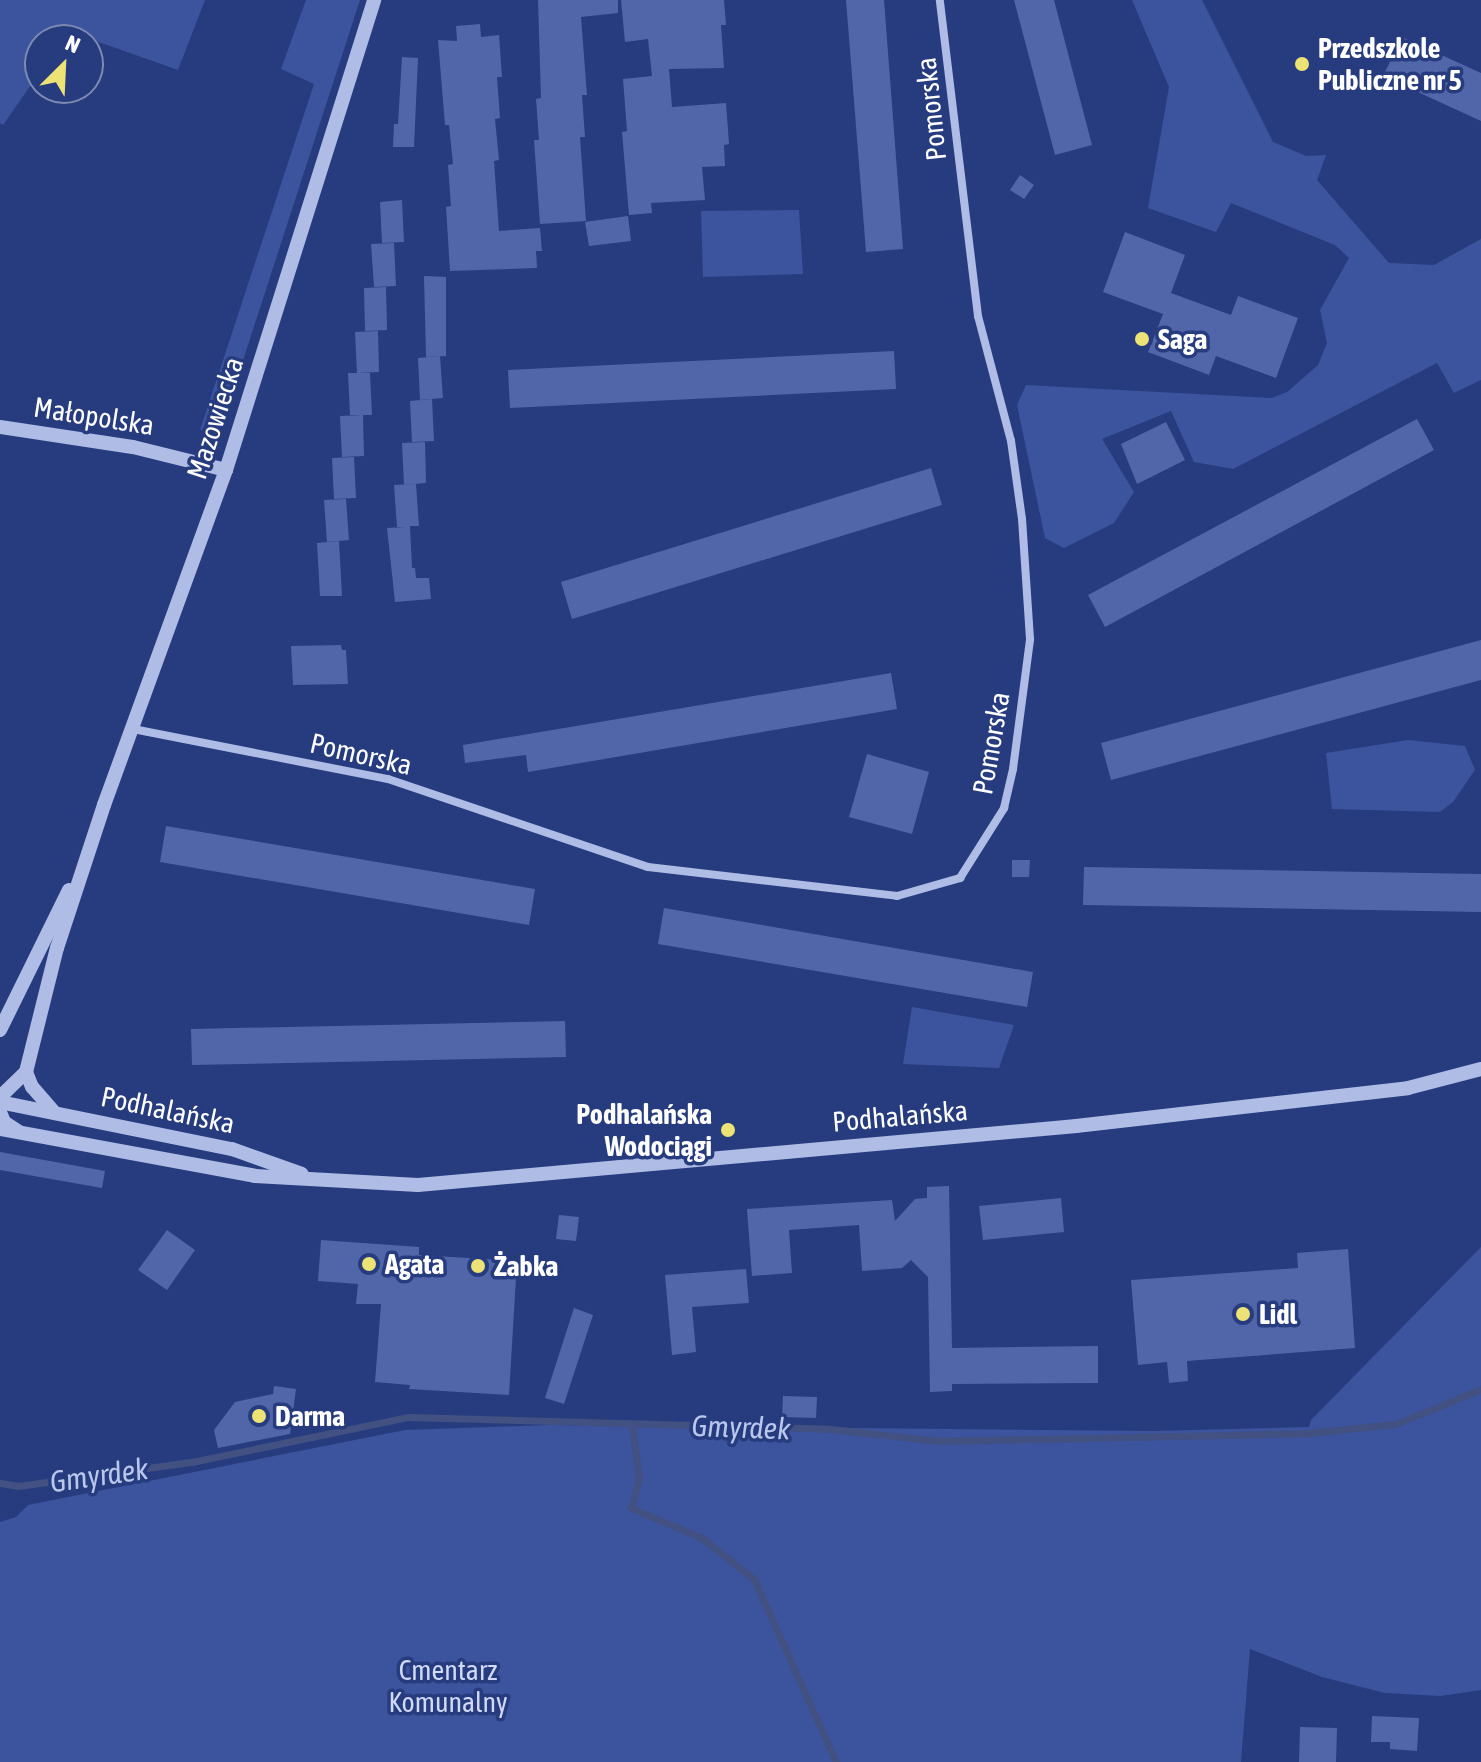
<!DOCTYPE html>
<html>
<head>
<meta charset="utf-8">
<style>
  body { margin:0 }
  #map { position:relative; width:1481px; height:1762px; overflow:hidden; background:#273c7f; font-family:"Asap Condensed",sans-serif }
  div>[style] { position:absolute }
  .green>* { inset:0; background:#3c549d }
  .stream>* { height:7px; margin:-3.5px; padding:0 3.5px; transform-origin:3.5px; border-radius:3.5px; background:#425082 }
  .building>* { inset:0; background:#5066a8 }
  .minor>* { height:8px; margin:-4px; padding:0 4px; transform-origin:4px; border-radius:4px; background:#afbce5 }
  .tertiary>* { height:14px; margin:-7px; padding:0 7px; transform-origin:7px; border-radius:7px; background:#afbce5 }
  .dots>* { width:22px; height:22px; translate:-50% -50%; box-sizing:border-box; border:4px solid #273c7f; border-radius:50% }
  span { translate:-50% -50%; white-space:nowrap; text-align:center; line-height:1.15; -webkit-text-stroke:7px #273c7f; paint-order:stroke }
  .poi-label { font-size:28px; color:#fff; font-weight:700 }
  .left { translate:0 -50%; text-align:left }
  .right { translate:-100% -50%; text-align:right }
  .street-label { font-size:28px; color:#fff }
  .park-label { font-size:28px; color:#d1daf5 }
  .water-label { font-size:30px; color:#bac7ed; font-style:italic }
  .north { position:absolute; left:24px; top:24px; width:80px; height:80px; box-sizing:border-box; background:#273c7f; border:2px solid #7d8ab2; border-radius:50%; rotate:24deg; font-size:22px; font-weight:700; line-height:32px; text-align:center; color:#fff }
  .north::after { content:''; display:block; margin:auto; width:28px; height:36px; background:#ede275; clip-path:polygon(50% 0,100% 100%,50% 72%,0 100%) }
</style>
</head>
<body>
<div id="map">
  <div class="green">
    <div style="clip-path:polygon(0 0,205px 0,178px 70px,96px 41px,40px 40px,40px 72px,3px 125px,0 123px)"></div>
    <div style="clip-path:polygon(306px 0,360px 0,221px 428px,200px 430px,314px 84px,281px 69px)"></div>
    <div style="clip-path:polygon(1132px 0,1202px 0,1273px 142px,1306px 156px,1326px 155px,1317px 180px,1389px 263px,1434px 265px,1481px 239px,1481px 380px,1454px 393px,1437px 363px,1233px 469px,1194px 462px,1171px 411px,1102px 439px,1134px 492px,1114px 523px,1064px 548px,1045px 538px,1017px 405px,1026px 385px,1272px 398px,1287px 392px,1318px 365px,1327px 343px,1320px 310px,1349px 258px,1335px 245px,1231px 203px,1216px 232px,1148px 208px,1169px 87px)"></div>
    <div style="clip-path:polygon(799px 210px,803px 274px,703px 277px,701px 211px)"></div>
    <div style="clip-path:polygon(1408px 740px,1465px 746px,1475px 770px,1453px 802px,1440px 812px,1332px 809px,1326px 753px)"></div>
    <div style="clip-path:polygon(912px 1007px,1014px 1025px,999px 1068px,903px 1064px)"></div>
    <div style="clip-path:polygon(1481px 1247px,1481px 1690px,1441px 1696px,1385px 1693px,1322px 1677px,1250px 1649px,1241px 1762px,0 1762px,0 1522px,16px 1517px,28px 1505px,405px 1430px,548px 1425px,1155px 1431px,1309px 1427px,1311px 1420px)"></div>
  </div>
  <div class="stream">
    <div style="left:632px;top:1425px;width:54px;rotate:82.6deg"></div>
    <div style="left:639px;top:1479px;width:30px;rotate:105deg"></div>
    <div style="left:631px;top:1508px;width:77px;rotate:22.9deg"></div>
    <div style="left:702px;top:1538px;width:66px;rotate:38.3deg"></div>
    <div style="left:754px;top:1579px;width:201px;rotate:65.9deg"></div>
    <div style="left:0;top:1483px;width:18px;rotate:9deg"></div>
    <div style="left:18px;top:1486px;width:176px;rotate:-7.9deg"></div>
    <div style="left:192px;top:1462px;width:221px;rotate:-11.8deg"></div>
    <div style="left:408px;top:1417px;width:422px;rotate:1.6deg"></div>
    <div style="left:830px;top:1429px;width:110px;rotate:6.3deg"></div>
    <div style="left:939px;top:1441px;width:369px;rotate:-1.2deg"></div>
    <div style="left:1308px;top:1433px;width:88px;rotate:-5.8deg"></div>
    <div style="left:1396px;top:1424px;width:92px;rotate:-22.4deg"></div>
  </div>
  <div class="building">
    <div style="clip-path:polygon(538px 0,618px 0,618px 13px,581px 17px,587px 95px,582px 95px,585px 137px,580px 137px,586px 221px,540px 224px,534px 140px,539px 140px,536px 99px,541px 98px)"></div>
    <div style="clip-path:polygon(621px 0,724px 0,726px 25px,721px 25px,724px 68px,669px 69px,672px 107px,726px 103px,729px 144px,724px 145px,725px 166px,702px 167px,705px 200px,651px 203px,652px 213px,629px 215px,622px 132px,627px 131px,623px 79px,652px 76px,648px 39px,625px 42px)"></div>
    <div style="clip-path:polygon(846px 0,884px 0,903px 249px,866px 252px)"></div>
    <div style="clip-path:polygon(1014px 0,1054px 0,1092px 145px,1055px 155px)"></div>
    <div style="clip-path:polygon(480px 24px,481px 37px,499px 35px,502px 77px,497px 77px,500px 118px,495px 119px,499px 160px,494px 161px,499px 231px,540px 228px,542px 251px,536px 251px,537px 268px,450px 271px,446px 207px,451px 206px,448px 165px,453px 164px,449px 125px,445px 125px,438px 40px,457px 41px,456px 26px)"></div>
    <div style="clip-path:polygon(1402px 37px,1481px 73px,1481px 121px,1383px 76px)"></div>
    <div style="clip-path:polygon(402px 57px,418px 58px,414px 147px,393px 147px,394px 124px,398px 124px)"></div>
    <div style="clip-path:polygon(1020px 175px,1034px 185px,1024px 199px,1010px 190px)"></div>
    <div style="clip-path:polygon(402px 200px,404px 242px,382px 243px,380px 202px)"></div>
    <div style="clip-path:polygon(628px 216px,631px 241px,589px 246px,585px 222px)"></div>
    <div style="clip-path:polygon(1125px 232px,1185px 255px,1171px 293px,1231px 315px,1238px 296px,1298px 318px,1276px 378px,1216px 356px,1209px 375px,1148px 352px,1163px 314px,1103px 292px)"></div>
    <div style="clip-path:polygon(394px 243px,396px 286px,374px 287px,371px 244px)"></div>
    <div style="clip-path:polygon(424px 276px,446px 277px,446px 356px,426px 357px)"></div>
    <div style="clip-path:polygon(386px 287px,387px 330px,365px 331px,364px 288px)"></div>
    <div style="clip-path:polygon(378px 331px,379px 372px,357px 373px,355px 332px)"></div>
    <div style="clip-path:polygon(894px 351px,896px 389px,510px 408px,508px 370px)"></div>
    <div style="clip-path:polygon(440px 356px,443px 398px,420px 400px,418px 358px)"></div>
    <div style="clip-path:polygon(348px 373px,370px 373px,372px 415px,350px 415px)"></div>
    <div style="clip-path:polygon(432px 399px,434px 441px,412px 442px,410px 401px)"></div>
    <div style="clip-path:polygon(363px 415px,364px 456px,342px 457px,340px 416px)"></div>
    <div style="clip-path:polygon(1417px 419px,1434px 450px,1105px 627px,1088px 595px)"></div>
    <div style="clip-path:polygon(1166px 422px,1185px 460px,1137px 484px,1121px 444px)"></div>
    <div style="clip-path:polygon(425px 442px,426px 483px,404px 485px,402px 443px)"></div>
    <div style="clip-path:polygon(354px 457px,356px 498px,334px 499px,332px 458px)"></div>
    <div style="clip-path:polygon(931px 468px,942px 505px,572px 619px,561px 582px)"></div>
    <div style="clip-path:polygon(416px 484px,419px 526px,410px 526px,412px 568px,415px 568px,416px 578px,429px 578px,431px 599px,395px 602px,387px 528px,406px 527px,397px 527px,394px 485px)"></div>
    <div style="clip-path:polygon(346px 499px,349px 540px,327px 542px,324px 500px)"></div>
    <div style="clip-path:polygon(339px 541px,342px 596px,320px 596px,317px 543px)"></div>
    <div style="clip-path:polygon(1481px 640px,1481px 680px,1111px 780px,1101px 743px)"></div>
    <div style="clip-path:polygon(341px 645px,342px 650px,346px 650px,348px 684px,293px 685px,291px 646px)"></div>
    <div style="clip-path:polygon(891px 673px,897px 709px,528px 772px,526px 755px,465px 763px,463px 745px)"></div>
    <div style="clip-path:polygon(867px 754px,929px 772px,912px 834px,849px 817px)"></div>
    <div style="clip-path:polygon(166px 826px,535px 889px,529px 925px,160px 862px)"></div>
    <div style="clip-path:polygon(1012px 860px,1030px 860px,1029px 877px,1012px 877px)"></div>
    <div style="clip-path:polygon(1084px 867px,1481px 874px,1481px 912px,1083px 905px)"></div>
    <div style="clip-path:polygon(664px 908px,1033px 972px,1027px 1007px,658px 944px)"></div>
    <div style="clip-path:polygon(565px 1021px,566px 1057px,192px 1065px,191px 1029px)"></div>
    <div style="clip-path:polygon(0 1152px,105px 1171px,102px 1188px,0 1170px)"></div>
    <div style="clip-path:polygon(949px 1186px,952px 1348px,1098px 1346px,1098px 1383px,952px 1384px,952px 1391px,930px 1392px,928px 1277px,911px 1260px,902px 1268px,862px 1271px,859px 1225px,789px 1230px,792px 1273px,752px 1276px,747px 1209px,892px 1200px,895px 1221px,915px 1199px,927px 1198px,927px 1187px)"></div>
    <div style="clip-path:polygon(1061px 1198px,1064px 1232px,983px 1240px,979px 1206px)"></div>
    <div style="clip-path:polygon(559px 1215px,579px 1217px,576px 1241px,556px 1239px)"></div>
    <div style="clip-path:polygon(167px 1230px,195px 1250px,167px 1290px,138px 1270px)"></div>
    <div style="clip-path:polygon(321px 1240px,419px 1247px,419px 1255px,517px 1261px,509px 1395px,409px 1389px,410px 1385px,375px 1382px,381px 1304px,356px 1304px,358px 1284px,318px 1281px)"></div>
    <div style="clip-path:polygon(1348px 1249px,1355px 1348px,1187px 1361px,1188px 1381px,1169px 1383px,1167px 1362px,1138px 1365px,1131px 1280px,1298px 1268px,1297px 1253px)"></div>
    <div style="clip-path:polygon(746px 1269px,749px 1303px,692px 1307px,696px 1352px,672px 1355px,665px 1275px)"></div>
    <div style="clip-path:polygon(574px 1308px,593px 1315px,564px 1404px,545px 1398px)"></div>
    <div style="clip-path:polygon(274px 1386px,296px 1389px,290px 1434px,218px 1448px,214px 1430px,235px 1402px,273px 1394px)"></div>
    <div style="clip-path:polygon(783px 1396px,817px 1397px,816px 1418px,782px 1417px)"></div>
    <div style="clip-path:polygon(1372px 1716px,1419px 1718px,1417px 1751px,1390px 1749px,1390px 1742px,1371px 1742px)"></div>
    <div style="clip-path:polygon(1300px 1727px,1337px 1728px,1336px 1762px,1299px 1762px)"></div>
  </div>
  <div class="minor">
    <div style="left:133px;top:729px;width:260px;rotate:11.1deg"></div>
    <div style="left:388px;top:779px;width:274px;rotate:18.7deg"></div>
    <div style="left:648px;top:867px;width:251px;rotate:6.6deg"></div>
    <div style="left:897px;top:896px;width:66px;rotate:-15.9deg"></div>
    <div style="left:960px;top:878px;width:83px;rotate:-57.8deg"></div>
    <div style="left:1004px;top:808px;width:40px;rotate:-77deg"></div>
    <div style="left:1013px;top:769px;width:131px;rotate:-82.5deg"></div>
    <div style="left:1030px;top:639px;width:120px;rotate:-93.8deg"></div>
    <div style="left:1022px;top:519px;width:79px;rotate:-98deg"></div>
    <div style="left:1011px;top:441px;width:129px;rotate:-104.8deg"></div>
    <div style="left:978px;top:316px;width:318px;rotate:-96.9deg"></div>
  </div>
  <div class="tertiary">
    <div style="left:0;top:427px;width:134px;rotate:8.6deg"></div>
    <div style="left:133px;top:447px;width:96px;rotate:13.9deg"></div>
    <div style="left:0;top:1030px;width:156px;rotate:-63.8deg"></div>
    <div style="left:0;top:1097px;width:36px;rotate:-44deg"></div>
    <div style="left:0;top:1102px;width:237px;rotate:11.5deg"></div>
    <div style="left:232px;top:1149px;width:74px;rotate:19.7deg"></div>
    <div style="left:0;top:1112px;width:11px;rotate:68deg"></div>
    <div style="left:4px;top:1122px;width:17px;rotate:33deg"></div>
    <div style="left:54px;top:1112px;width:33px;rotate:-131deg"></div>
    <div style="left:32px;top:1087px;width:16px;rotate:-112deg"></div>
    <div style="left:26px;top:1072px;width:128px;rotate:-76deg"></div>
    <div style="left:57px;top:948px;width:151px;rotate:-71.8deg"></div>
    <div style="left:104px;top:805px;width:357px;rotate:-70deg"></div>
    <div style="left:226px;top:470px;width:493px;rotate:-72.5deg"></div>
    <div style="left:0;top:1129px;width:259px;rotate:10.4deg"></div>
    <div style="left:255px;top:1176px;width:163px;rotate:3.2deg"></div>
    <div style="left:418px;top:1185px;width:661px;rotate:-5.12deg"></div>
    <div style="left:1076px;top:1126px;width:334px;rotate:-6.5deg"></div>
    <div style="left:1408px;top:1088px;width:75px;rotate:-14.6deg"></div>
  </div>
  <div class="dots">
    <div style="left:1302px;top:64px;background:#ede275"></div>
    <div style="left:1142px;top:339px;background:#ede275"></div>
    <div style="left:728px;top:1130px;background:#ede275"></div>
    <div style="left:369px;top:1264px;background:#ede275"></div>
    <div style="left:478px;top:1266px;background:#ede275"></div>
    <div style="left:1243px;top:1314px;background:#ede275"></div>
    <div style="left:259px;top:1416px;background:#ede275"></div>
  </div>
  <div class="poi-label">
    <span class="left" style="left:1318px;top:64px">Przedszkole<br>Publiczne nr 5</span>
    <span class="left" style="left:1158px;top:339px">Saga</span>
    <span class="right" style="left:712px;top:1130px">Podhalańska<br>Wodociągi</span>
    <span class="left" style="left:385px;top:1264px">Agata</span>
    <span class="left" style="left:494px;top:1266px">Żabka</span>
    <span class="left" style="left:1259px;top:1314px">Lidl</span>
    <span class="left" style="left:275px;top:1416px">Darma</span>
  </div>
  <div class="street-label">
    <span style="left:931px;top:109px;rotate:-96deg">Pomorska</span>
    <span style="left:94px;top:416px;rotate:9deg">Małopolska</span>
    <span style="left:215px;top:418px;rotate:-72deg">Mazowiecka</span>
    <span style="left:991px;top:743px;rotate:-80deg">Pomorska</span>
    <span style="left:361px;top:754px;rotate:13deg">Pomorska</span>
    <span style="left:168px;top:1110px;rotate:12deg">Podhalańska</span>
    <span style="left:900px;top:1116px;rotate:-5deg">Podhalańska</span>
  </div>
  <div class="park-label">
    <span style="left:448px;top:1686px">Cmentarz<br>Komunalny</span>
  </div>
  <div class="water-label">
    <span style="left:741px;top:1427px;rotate:2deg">Gmyrdek</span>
    <span style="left:99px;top:1475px;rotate:-8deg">Gmyrdek</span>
  </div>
  <div class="north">N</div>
</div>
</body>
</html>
